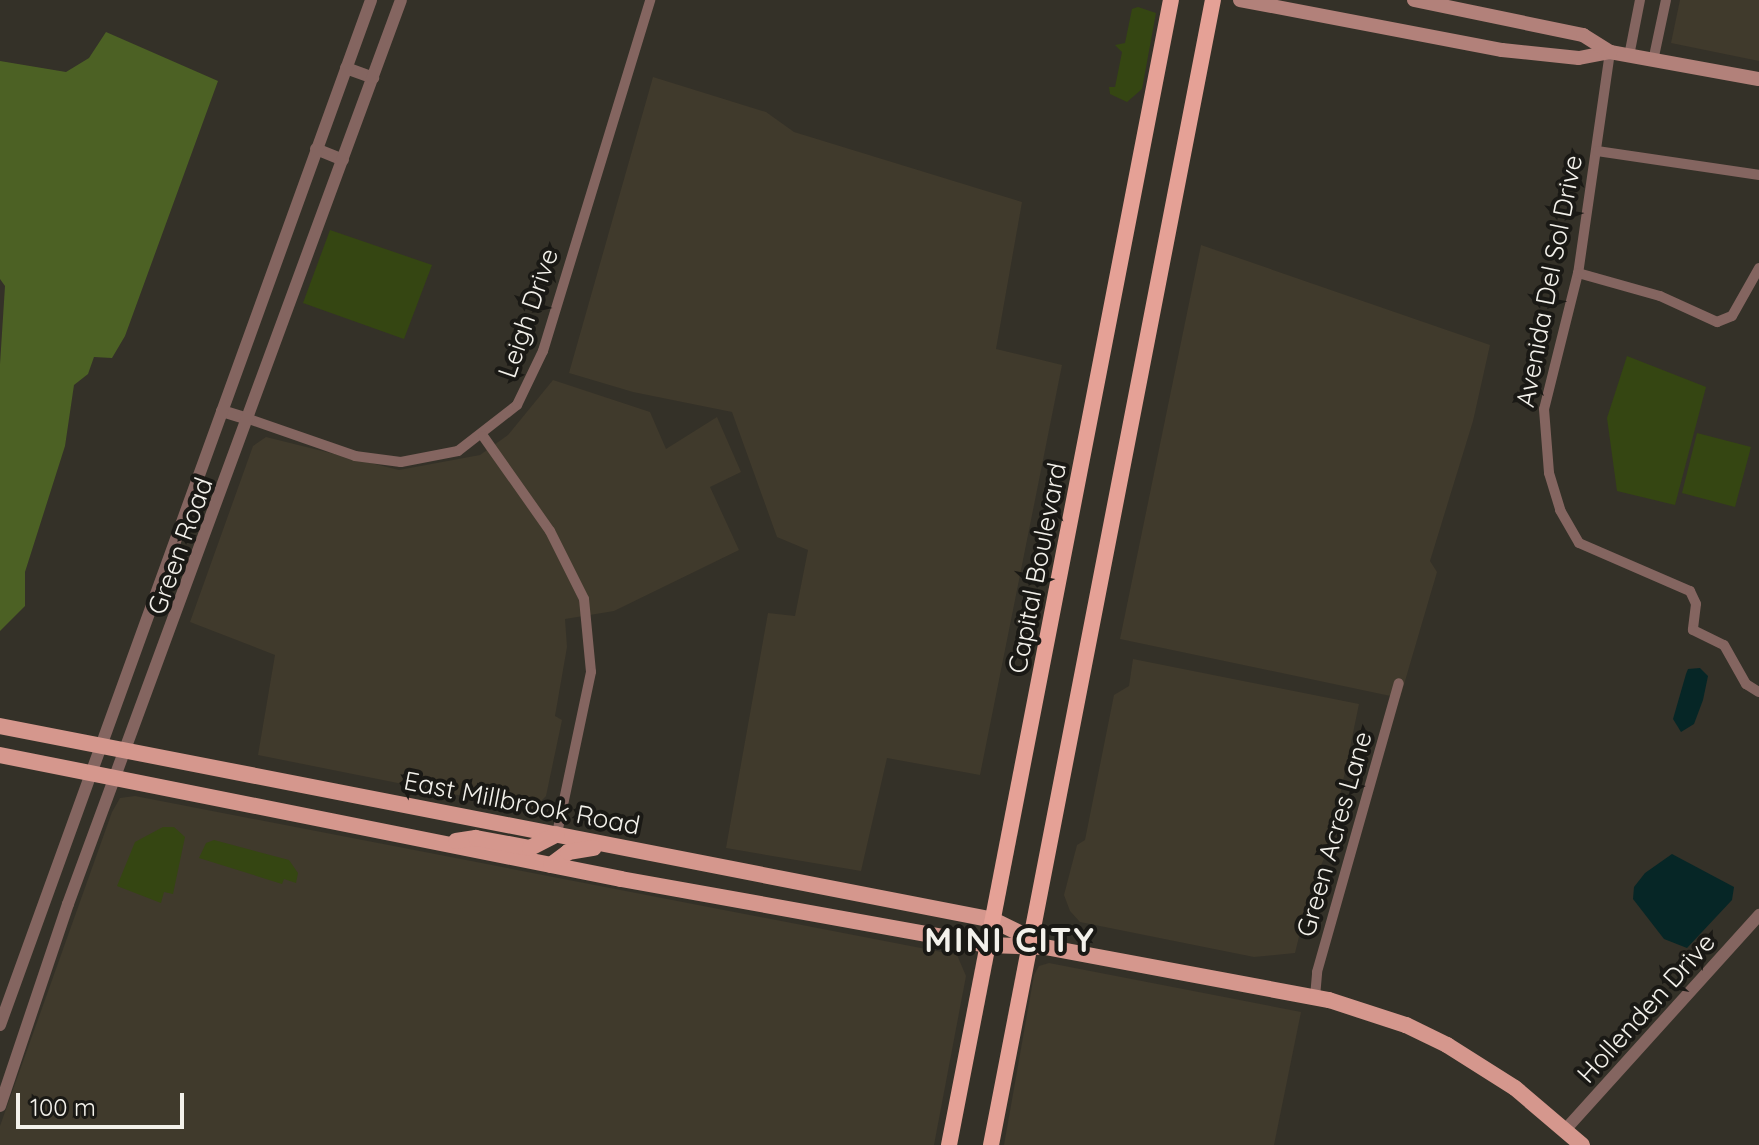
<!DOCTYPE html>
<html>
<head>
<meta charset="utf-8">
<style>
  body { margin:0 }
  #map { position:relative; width:1759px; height:1145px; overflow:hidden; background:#343128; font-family:Quicksand,sans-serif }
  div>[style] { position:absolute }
  .built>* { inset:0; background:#403a2c }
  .green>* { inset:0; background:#354612 }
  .forest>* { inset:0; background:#4c6124 }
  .water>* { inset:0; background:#062626 }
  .minor>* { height:10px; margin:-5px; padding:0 5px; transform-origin:5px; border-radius:5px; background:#846560 }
  .tertiary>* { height:12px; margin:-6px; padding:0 6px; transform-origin:6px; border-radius:6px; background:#846560 }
  .secondary>* { height:14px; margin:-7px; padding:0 7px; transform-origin:7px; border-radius:7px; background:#b2817a }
  .primary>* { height:16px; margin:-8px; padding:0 8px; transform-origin:8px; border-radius:8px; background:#d5978d }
  .trunk>* { height:16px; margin:-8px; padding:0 8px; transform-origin:8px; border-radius:8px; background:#e5a196 }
  span { translate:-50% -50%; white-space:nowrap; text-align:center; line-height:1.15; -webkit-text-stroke:8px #1a1915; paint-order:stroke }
  .street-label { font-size:26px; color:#f3f1eb }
  .district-label { font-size:34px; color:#f3f1eb; font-weight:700; letter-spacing:2px }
  .scale { position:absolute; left:16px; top:1093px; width:168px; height:36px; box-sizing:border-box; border:4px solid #f3f1eb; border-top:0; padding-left:10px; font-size:24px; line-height:28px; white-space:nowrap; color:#f3f1eb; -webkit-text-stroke:6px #1a1915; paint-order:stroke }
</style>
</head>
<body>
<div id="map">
  <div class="built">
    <div style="clip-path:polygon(1680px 0,1759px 0,1759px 61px,1671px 43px)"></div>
    <div style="clip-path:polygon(653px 77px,766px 112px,794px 132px,1022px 202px,996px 349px,1062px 365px,980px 775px,887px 758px,861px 871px,726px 848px,768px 613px,795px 616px,808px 550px,777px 537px,732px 412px,633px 392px,569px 373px)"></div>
    <div style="clip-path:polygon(1201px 245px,1490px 345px,1473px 421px,1430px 561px,1437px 572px,1400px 698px,1120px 639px)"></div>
    <div style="clip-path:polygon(553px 380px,650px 412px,666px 449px,717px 417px,741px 472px,710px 487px,739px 550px,614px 611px,565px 619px,567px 647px,555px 716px,562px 720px,546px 796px,532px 810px,258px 755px,275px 655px,190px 622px,253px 446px,266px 437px,399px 470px,480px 455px,508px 435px)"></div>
    <div style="clip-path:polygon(1133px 659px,1359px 704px,1330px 844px,1310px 892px,1295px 953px,1254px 957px,1080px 922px,1070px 911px,1064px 895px,1077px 845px,1085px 840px,1114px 695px,1129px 686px)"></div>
    <div style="clip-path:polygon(135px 796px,957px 955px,966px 976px,934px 1145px,0 1145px,0 1126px,112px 812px,120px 798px)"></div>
    <div style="clip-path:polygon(1049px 963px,1301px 1012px,1274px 1145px,1004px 1145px,1034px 975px,1039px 966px)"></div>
  </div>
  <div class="green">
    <div style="clip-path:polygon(1138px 7px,1156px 13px,1142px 89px,1127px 102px,1110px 94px,1109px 87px,1115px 87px,1122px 52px,1115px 45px,1125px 43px,1132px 9px)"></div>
    <div style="clip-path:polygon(330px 230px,432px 265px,404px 339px,303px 303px)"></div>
    <div style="clip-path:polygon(1627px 356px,1706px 387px,1675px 505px,1617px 491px,1607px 418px)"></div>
    <div style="clip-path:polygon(1697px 433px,1751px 447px,1735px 507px,1682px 493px)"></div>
    <div style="clip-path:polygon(163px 827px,174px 827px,185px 837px,173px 894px,164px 892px,161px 903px,117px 886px,135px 842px)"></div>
    <div style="clip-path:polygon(214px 840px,289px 860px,298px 873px,296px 883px,284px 879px,282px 884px,199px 858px,206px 843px)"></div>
  </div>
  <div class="forest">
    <div style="clip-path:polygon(106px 32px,218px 81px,125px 336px,112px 358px,94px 357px,88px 374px,74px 385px,65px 446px,25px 572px,25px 606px,0 631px,0 364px,5px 286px,0 279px,0 61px,66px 72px,89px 58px)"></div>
  </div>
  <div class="water">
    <div style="clip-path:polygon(1700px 668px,1708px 676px,1703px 700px,1694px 724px,1681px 732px,1673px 719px,1686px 674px,1688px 669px)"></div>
    <div style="clip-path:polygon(1672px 854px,1734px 887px,1732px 900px,1687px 948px,1664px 939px,1633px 899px,1634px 887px,1645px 873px)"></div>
  </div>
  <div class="minor">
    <div style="left:1610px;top:52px;width:223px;rotate:98.2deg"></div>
    <div style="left:1578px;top:273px;width:140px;rotate:104deg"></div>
    <div style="left:1544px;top:409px;width:64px;rotate:85.5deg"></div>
    <div style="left:1549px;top:473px;width:39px;rotate:73deg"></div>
    <div style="left:1560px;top:510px;width:38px;rotate:60deg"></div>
    <div style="left:1579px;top:543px;width:121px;rotate:23.4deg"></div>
    <div style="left:1690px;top:591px;width:14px;rotate:65deg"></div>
    <div style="left:1696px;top:604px;width:26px;rotate:97deg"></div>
    <div style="left:1693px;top:630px;width:34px;rotate:26deg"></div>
    <div style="left:1724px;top:645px;width:45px;rotate:60.6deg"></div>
    <div style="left:1746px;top:684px;width:15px;rotate:32deg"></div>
    <div style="left:1629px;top:56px;width:57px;rotate:-78.9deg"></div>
    <div style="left:1653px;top:61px;width:62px;rotate:-78deg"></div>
    <div style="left:1597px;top:151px;width:164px;rotate:8.4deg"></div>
    <div style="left:1578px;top:273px;width:85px;rotate:15.7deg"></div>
    <div style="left:1660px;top:296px;width:63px;rotate:24.5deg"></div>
    <div style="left:1717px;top:322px;width:16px;rotate:-22deg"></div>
    <div style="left:1732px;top:316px;width:55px;rotate:-60.6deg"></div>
    <div style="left:249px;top:419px;width:112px;rotate:19.2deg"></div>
    <div style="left:355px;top:456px;width:46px;rotate:7.4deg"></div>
    <div style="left:401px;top:462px;width:58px;rotate:-10.9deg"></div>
    <div style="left:458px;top:451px;width:75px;rotate:-37.9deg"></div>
    <div style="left:517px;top:405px;width:60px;rotate:-64.3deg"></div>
    <div style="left:543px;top:351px;width:367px;rotate:-73deg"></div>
    <div style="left:483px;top:436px;width:116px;rotate:54.8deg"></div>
    <div style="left:550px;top:531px;width:76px;rotate:63.4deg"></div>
    <div style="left:584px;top:599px;width:73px;rotate:84.5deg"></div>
    <div style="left:591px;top:672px;width:166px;rotate:101.9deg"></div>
    <div style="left:1315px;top:997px;width:25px;rotate:-85deg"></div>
    <div style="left:1317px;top:972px;width:300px;rotate:-74.2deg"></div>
  </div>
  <div class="tertiary">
    <div style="left:346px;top:68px;width:29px;rotate:20deg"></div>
    <div style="left:316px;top:149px;width:29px;rotate:22deg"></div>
    <div style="left:222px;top:411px;width:28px;rotate:17deg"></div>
    <div style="left:0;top:1025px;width:1090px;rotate:-70.1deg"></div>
    <div style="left:0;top:1106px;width:213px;rotate:-71.4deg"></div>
    <div style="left:68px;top:904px;width:963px;rotate:-69.78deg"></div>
    <div style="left:1565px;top:1130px;width:290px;rotate:-47.9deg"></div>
  </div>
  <div class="secondary">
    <div style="left:1240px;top:0;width:267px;rotate:10.8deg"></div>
    <div style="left:1502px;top:50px;width:77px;rotate:5.9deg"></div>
    <div style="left:1579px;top:58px;width:32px;rotate:-11deg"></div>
    <div style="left:1610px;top:52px;width:151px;rotate:10.3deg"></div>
    <div style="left:1414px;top:0;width:173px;rotate:11.7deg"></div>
    <div style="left:1583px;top:35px;width:32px;rotate:32deg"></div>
  </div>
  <div class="primary">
    <div style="left:0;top:726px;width:1012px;rotate:11.05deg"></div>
    <div style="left:993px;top:920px;width:55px;rotate:26.1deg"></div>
    <div style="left:0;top:755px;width:633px;rotate:11.29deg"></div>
    <div style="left:621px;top:879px;width:373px;rotate:10.2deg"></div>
    <div style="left:988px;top:945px;width:57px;rotate:2deg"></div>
    <div style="left:1045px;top:947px;width:289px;rotate:10.6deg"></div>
    <div style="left:1329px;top:1000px;width:81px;rotate:18deg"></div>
    <div style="left:1406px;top:1025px;width:46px;rotate:26deg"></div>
    <div style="left:1447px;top:1045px;width:80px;rotate:32.3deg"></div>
    <div style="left:1515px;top:1088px;width:88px;rotate:40.4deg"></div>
    <div style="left:456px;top:841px;width:20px;rotate:-9deg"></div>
    <div style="left:476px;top:838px;width:55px;rotate:10.5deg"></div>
    <div style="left:530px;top:848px;width:30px;rotate:-27deg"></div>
    <div style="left:551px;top:865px;width:21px;rotate:-37deg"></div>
    <div style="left:568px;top:852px;width:26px;rotate:-9deg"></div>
  </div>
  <div class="trunk">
    <div style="left:949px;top:1145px;width:1166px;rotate:-79.03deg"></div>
    <div style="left:991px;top:1145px;width:1166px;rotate:-79.03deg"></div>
  </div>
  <div class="street-label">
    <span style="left:1549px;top:281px;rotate:-79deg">Avenida Del Sol Drive</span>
    <span style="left:528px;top:313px;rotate:-71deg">Leigh Drive</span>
    <span style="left:180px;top:546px;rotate:-70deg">Green Road</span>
    <span style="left:1037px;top:568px;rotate:-79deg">Capital Boulevard</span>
    <span style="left:522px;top:803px;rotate:11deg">East Millbrook Road</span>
    <span style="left:1334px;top:834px;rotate:-74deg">Green Acres Lane</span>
    <span style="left:1646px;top:1008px;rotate:-48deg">Hollenden Drive</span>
  </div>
  <div class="district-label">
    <span style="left:1010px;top:940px">MINI CITY</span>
  </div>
  <div class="scale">100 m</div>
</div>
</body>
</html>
